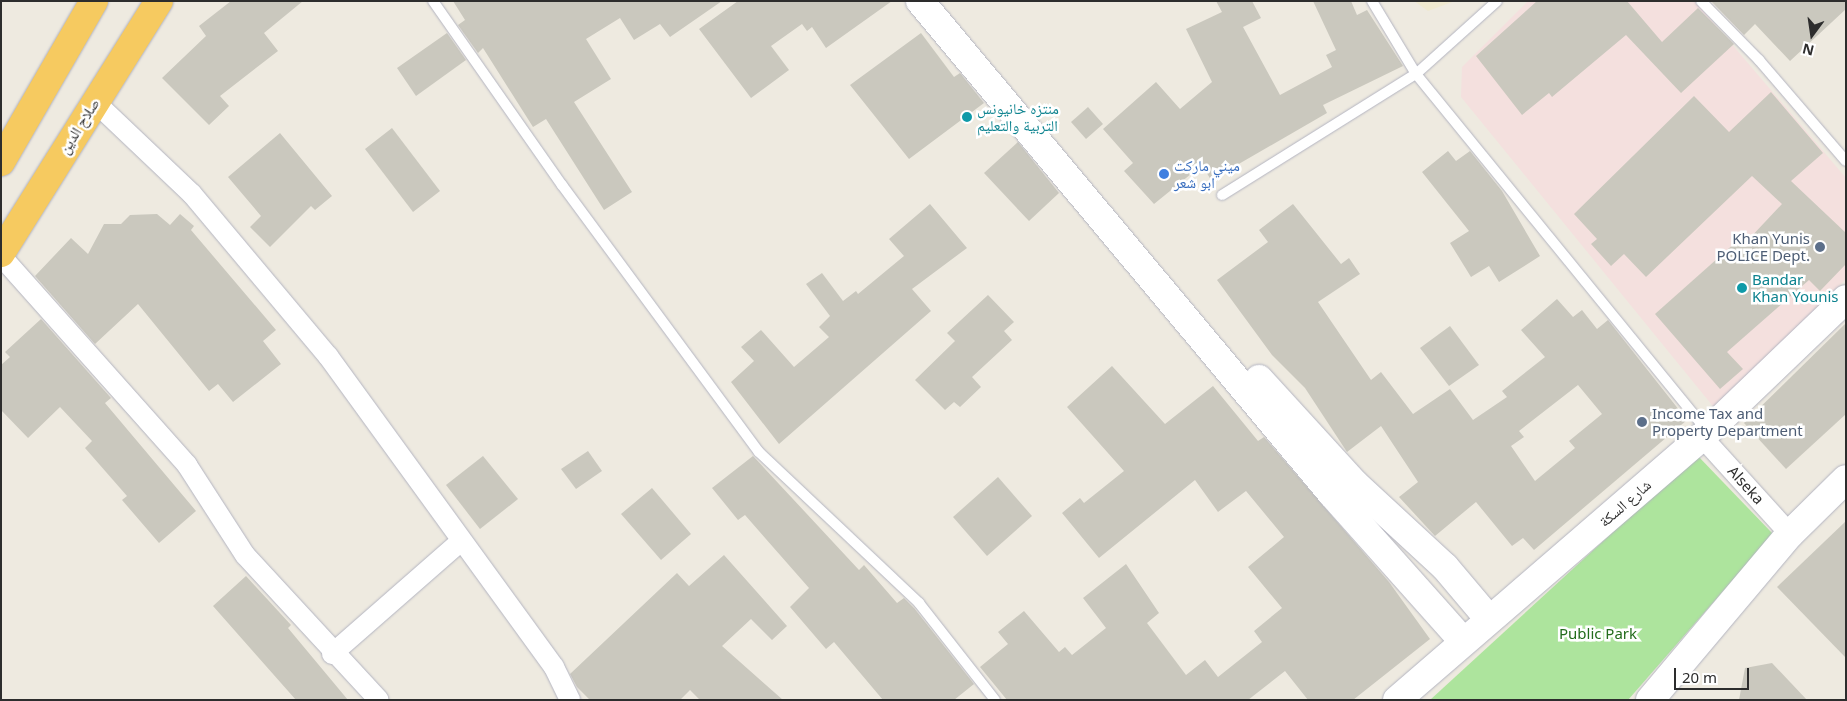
<!DOCTYPE html>
<html>
<head>
<meta charset="utf-8">
<style>
  body { margin:0 }
  #map { position:relative; width:1847px; height:701px; overflow:hidden; background:#eeeae0; font-family:"Noto Sans","Noto Naskh Arabic",sans-serif }
  div>[style] { position:absolute }
  .education>* { inset:0; background:#efe9d0 }
  .medical>* { inset:0; background:#f4e0de }
  .green>* { inset:0; background:#ade49d }
  .building>* { inset:0; background:#cac8be }
  .roads { filter:drop-shadow(0 0 1px #b3b4c0) drop-shadow(0 0 1px #b3b4c0) }
  .service>* { height:10px; margin:-5px; padding:0 5px; transform-origin:5px; border-radius:5px; background:#fff }
  .minor>* { height:20px; margin:-10px; padding:0 10px; transform-origin:10px; border-radius:10px; background:#fff }
  .secondary>* { height:28px; margin:-14px; padding:0 14px; transform-origin:14px; border-radius:14px; background:#fff }
  .trunk>* { height:28px; margin:-14px; padding:0 14px; transform-origin:14px; border-radius:14px; background:#f6ca60 }
  .dots>* { width:14px; height:14px; translate:-50% -50%; box-sizing:border-box; border:2px solid #fff; border-radius:50% }
  span { translate:-50% -50%; white-space:nowrap; text-align:center; line-height:1.15; -webkit-text-stroke:5px #fff; paint-order:stroke }
  .culture-label { font-size:15px; color:#0d838f }
  .left { translate:0 -50%; text-align:left }
  .street-label { font-size:15px; color:#2d2d2d }
  .shop-label { font-size:15px; color:#366cbe }
  .service-label { font-size:15px; color:#4e5e75 }
  .right { translate:-100% -50%; text-align:right }
  .park-label { font-size:15px; color:#236c1c }
  .frame { position:absolute; inset:0; border:2px solid #2d2d2d; pointer-events:none }
  .north { position:absolute; left:1787px; top:10px; width:50px; height:50px; -webkit-text-stroke:4px #fff; paint-order:stroke; rotate:194deg; font-size:14px; font-weight:700; line-height:20px; text-align:center; color:#2d2d2d }
  .north::after { content:''; display:block; margin:auto; width:18px; height:22px; background:#2d2d2d; clip-path:polygon(50% 0,100% 100%,50% 72%,0 100%) }
  .scale { position:absolute; left:1674px; top:668px; width:75px; height:22px; box-sizing:border-box; border:2px solid #2d2d2d; border-top:0; padding-left:6px; font-size:15px; line-height:18px; white-space:nowrap; color:#2d2d2d; -webkit-text-stroke:4px #fff; paint-order:stroke }
</style>
</head>
<body>
<div id="map">
  <div class="education">
    <div style="clip-path:polygon(1414px 1px,1455px 1px,1428px 11px)"></div>
  </div>
  <div class="medical">
    <div style="clip-path:polygon(1528px 1px,1695px 1px,1846px 178px,1846px 279px,1716px 410px,1461px 97px,1462px 67px)"></div>
  </div>
  <div class="green">
    <div style="clip-path:polygon(1697px 455px,1773px 534px,1628px 700px,1430px 700px)"></div>
  </div>
  <div class="building">
    <div style="clip-path:polygon(231px 1px,303px 1px,264px 33px,278px 51px,220px 96px,229px 106px,209px 125px,162px 78px,206px 36px,199px 26px)"></div>
    <div style="clip-path:polygon(453px 1px,722px 1px,670px 37px,660px 24px,634px 40px,620px 18px,586px 39px,611px 79px,574px 102px,632px 192px,604px 210px,546px 119px,533px 127px,483px 48px,478px 53px,458px 25px,465px 20px)"></div>
    <div style="clip-path:polygon(738px 1px,892px 1px,826px 48px,812px 27px,807px 31px,802px 24px,771px 46px,789px 70px,751px 98px,699px 29px)"></div>
    <div style="clip-path:polygon(1216px 1px,1252px 1px,1261px 18px,1243px 27px,1280px 95px,1332px 67px,1326px 55px,1336px 50px,1313px 1px,1351px 1px,1357px 15px,1367px 10px,1403px 66px,1323px 105px,1327px 113px,1211px 180px,1202px 165px,1154px 204px,1124px 171px,1133px 163px,1103px 129px,1156px 82px,1180px 109px,1212px 82px,1186px 29px,1222px 12px)"></div>
    <div style="clip-path:polygon(1537px 1px,1627px 1px,1662px 42px,1698px 8px,1734px 44px,1681px 93px,1626px 35px,1552px 97px,1549px 93px,1522px 115px,1476px 56px)"></div>
    <div style="clip-path:polygon(1711px 1px,1846px 1px,1846px 9px,1790px 61px,1755px 24px,1744px 35px)"></div>
    <div style="clip-path:polygon(447px 33px,466px 60px,416px 96px,397px 68px)"></div>
    <div style="clip-path:polygon(921px 33px,954px 77px,960px 73px,984px 103px,909px 159px,850px 85px)"></div>
    <div style="clip-path:polygon(1771px 92px,1823px 153px,1791px 181px,1846px 233px,1846px 264px,1820px 291px,1809px 280px,1727px 352px,1743px 369px,1720px 389px,1655px 314px,1745px 234px,1749px 239px,1782px 204px,1752px 176px,1646px 277px,1624px 254px,1611px 266px,1591px 244px,1597px 239px,1574px 214px,1694px 96px,1729px 132px)"></div>
    <div style="clip-path:polygon(1088px 107px,1103px 124px,1086px 139px,1071px 122px)"></div>
    <div style="clip-path:polygon(392px 128px,440px 191px,413px 212px,365px 149px)"></div>
    <div style="clip-path:polygon(280px 133px,332px 196px,315px 210px,311px 206px,270px 247px,250px 227px,261px 216px,228px 177px)"></div>
    <div style="clip-path:polygon(1018px 142px,1059px 193px,1029px 221px,984px 173px)"></div>
    <div style="clip-path:polygon(1448px 151px,1456px 161px,1470px 151px,1502px 191px,1540px 256px,1499px 282px,1489px 266px,1471px 277px,1450px 243px,1469px 231px,1422px 172px)"></div>
    <div style="clip-path:polygon(930px 204px,967px 248px,912px 289px,931px 311px,779px 444px,731px 382px,754px 361px,741px 347px,761px 330px,794px 367px,829px 337px,819px 327px,830px 316px,806px 284px,822px 273px,843px 301px,856px 291px,858px 294px,904px 256px,889px 239px)"></div>
    <div style="clip-path:polygon(evenodd,1293px 204px,1341px 264px,1349px 258px,1360px 274px,1318px 302px,1371px 380px,1381px 372px,1413px 414px,1450px 389px,1473px 420px,1507px 397px,1502px 391px,1545px 357px,1521px 330px,1557px 299px,1573px 317px,1582px 310px,1597px 329px,1608px 320px,1687px 420px,1534px 550px,1523px 538px,1512px 546px,1476px 502px,1435px 536px,1399px 497px,1418px 482px,1381px 426px,1347px 452px,1305px 388px,1272px 355px,1217px 280px,1268px 242px,1259px 230px,1293px 204px,1578px 385px,1602px 414px,1569px 441px,1575px 448px,1535px 481px,1511px 446px,1524px 437px,1519px 431px,1578px 385px)"></div>
    <div style="clip-path:polygon(157px 214px,170px 225px,180px 214px,194px 226px,191px 230px,276px 330px,263px 341px,281px 364px,233px 402px,218px 384px,209px 391px,138px 304px,95px 344px,35px 276px,71px 238px,88px 254px,104px 224px,121px 224px,130px 215px)"></div>
    <div style="clip-path:polygon(988px 295px,1014px 322px,1004px 331px,1012px 340px,972px 377px,981px 387px,960px 407px,954px 402px,945px 410px,915px 380px,955px 341px,947px 333px)"></div>
    <div style="clip-path:polygon(41px 319px,111px 398px,105px 403px,196px 511px,159px 543px,122px 500px,127px 496px,85px 448px,92px 441px,60px 407px,28px 438px,1px 410px,1px 365px,10px 357px,5px 352px)"></div>
    <div style="clip-path:polygon(1846px 323px,1846px 414px,1786px 469px,1744px 423px)"></div>
    <div style="clip-path:polygon(1450px 326px,1479px 365px,1449px 386px,1420px 348px)"></div>
    <div style="clip-path:polygon(1112px 366px,1165px 424px,1213px 386px,1258px 441px,1264px 437px,1389px 582px,1430px 639px,1353px 700px,1308px 700px,1285px 671px,1248px 700px,1007px 700px,980px 667px,1008px 644px,998px 632px,1024px 611px,1059px 652px,1065px 647px,1072px 655px,1106px 628px,1083px 598px,1126px 564px,1159px 613px,1147px 623px,1186px 675px,1205px 660px,1218px 677px,1262px 642px,1254px 631px,1282px 608px,1248px 567px,1284px 537px,1246px 491px,1218px 512px,1195px 480px,1099px 558px,1062px 513px,1080px 498px,1084px 503px,1124px 471px,1067px 407px)"></div>
    <div style="clip-path:polygon(588px 451px,602px 471px,576px 489px,561px 469px)"></div>
    <div style="clip-path:polygon(483px 456px,518px 499px,480px 529px,446px 485px)"></div>
    <div style="clip-path:polygon(753px 456px,859px 570px,864px 565px,897px 603px,904px 598px,914px 608px,974px 684px,954px 700px,883px 700px,834px 642px,826px 649px,790px 607px,809px 588px,745px 515px,738px 520px,712px 488px)"></div>
    <div style="clip-path:polygon(998px 477px,1032px 516px,987px 556px,953px 517px)"></div>
    <div style="clip-path:polygon(652px 488px,691px 534px,661px 560px,621px 514px)"></div>
    <div style="clip-path:polygon(1846px 521px,1846px 658px,1777px 587px)"></div>
    <div style="clip-path:polygon(724px 555px,787px 626px,772px 640px,751px 619px,722px 646px,783px 700px,700px 700px,690px 690px,680px 700px,590px 700px,577px 687px,570px 674px,677px 573px,689px 586px)"></div>
    <div style="clip-path:polygon(246px 576px,291px 625px,288px 628px,348px 700px,296px 700px,213px 606px)"></div>
    <div style="clip-path:polygon(1772px 663px,1807px 700px,1739px 700px,1745px 668px)"></div>
  </div>
  <div class="roads">
    <div class="service">
      <div style="left:433px;top:1px;width:225px;rotate:55deg"></div>
      <div style="left:562px;top:185px;width:332px;rotate:53.6deg"></div>
      <div style="left:759px;top:452px;width:220px;rotate:43.3deg"></div>
      <div style="left:919px;top:603px;width:123px;rotate:51.9deg"></div>
      <div style="left:1372px;top:1px;width:85px;rotate:58.9deg"></div>
      <div style="left:1416px;top:74px;width:461px;rotate:50.8deg"></div>
      <div style="left:1701px;top:1px;width:83px;rotate:45.5deg"></div>
      <div style="left:1759px;top:60px;width:133px;rotate:49.3deg"></div>
      <div style="left:1222px;top:195px;width:229px;rotate:-32deg"></div>
      <div style="left:1416px;top:74px;width:109px;rotate:-42deg"></div>
    </div>
    <div class="minor">
      <div style="left:94px;top:101px;width:135px;rotate:43.5deg"></div>
      <div style="left:192px;top:194px;width:212px;rotate:50deg"></div>
      <div style="left:328px;top:356px;width:384px;rotate:54deg"></div>
      <div style="left:554px;top:667px;width:37px;rotate:64deg"></div>
      <div style="left:1px;top:256px;width:280px;rotate:48.3deg"></div>
      <div style="left:187px;top:465px;width:107px;rotate:57.2deg"></div>
      <div style="left:245px;top:555px;width:197px;rotate:47.3deg"></div>
      <div style="left:1702px;top:437px;width:131px;rotate:47.8deg"></div>
      <div style="left:332px;top:654px;width:170px;rotate:-41.2deg"></div>
    </div>
    <div class="secondary">
      <div style="left:920px;top:1px;width:642px;rotate:50.11deg"></div>
      <div style="left:1332px;top:494px;width:197px;rotate:48.3deg"></div>
      <div style="left:1259px;top:379px;width:142px;rotate:47.6deg"></div>
      <div style="left:1355px;top:484px;width:122px;rotate:42.7deg"></div>
      <div style="left:1445px;top:567px;width:68px;rotate:49.8deg"></div>
      <div style="left:1397px;top:700px;width:403px;rotate:-40.8deg"></div>
      <div style="left:1702px;top:437px;width:199px;rotate:-43.8deg"></div>
      <div style="left:1650px;top:700px;width:217px;rotate:-49.9deg"></div>
      <div style="left:1790px;top:534px;width:78px;rotate:-44.5deg"></div>
    </div>
    <div class="trunk">
      <div style="left:1px;top:162px;width:186px;rotate:-60deg"></div>
      <div style="left:1px;top:253px;width:297px;rotate:-57.9deg"></div>
    </div>
  </div>
  <div class="dots">
    <div style="left:967px;top:117px;background:#0f9aa8"></div>
    <div style="left:1164px;top:174px;background:#3f7fe0"></div>
    <div style="left:1820px;top:247px;background:#5c6f8a"></div>
    <div style="left:1742px;top:288px;background:#0f9aa8"></div>
    <div style="left:1642px;top:422px;background:#5c6f8a"></div>
  </div>
  <div class="culture-label">
    <span class="left" style="left:977px;top:117px">منتزه خانيونس<br>التربية والتعليم</span>
    <span class="left" style="left:1752px;top:288px">Bandar<br>Khan Younis</span>
  </div>
  <div class="street-label">
    <span style="left:79px;top:126px;rotate:-58deg">صلاح الدين</span>
    <span style="left:1746px;top:485px;rotate:48deg">Alseka</span>
    <span style="left:1625px;top:503px;rotate:-41deg">شارع السكة</span>
  </div>
  <div class="shop-label">
    <span class="left" style="left:1174px;top:174px">ميني ماركت<br>ابو شعر</span>
  </div>
  <div class="service-label">
    <span class="right" style="left:1810px;top:247px">Khan Yunis<br>POLICE Dept.</span>
    <span class="left" style="left:1652px;top:422px">Income Tax and<br>Property Department</span>
  </div>
  <div class="park-label">
    <span style="left:1598px;top:634px">Public Park</span>
  </div>
  <div class="frame"></div>
  <div class="north">N</div>
  <div class="scale">20 m</div>
</div>
</body>
</html>
